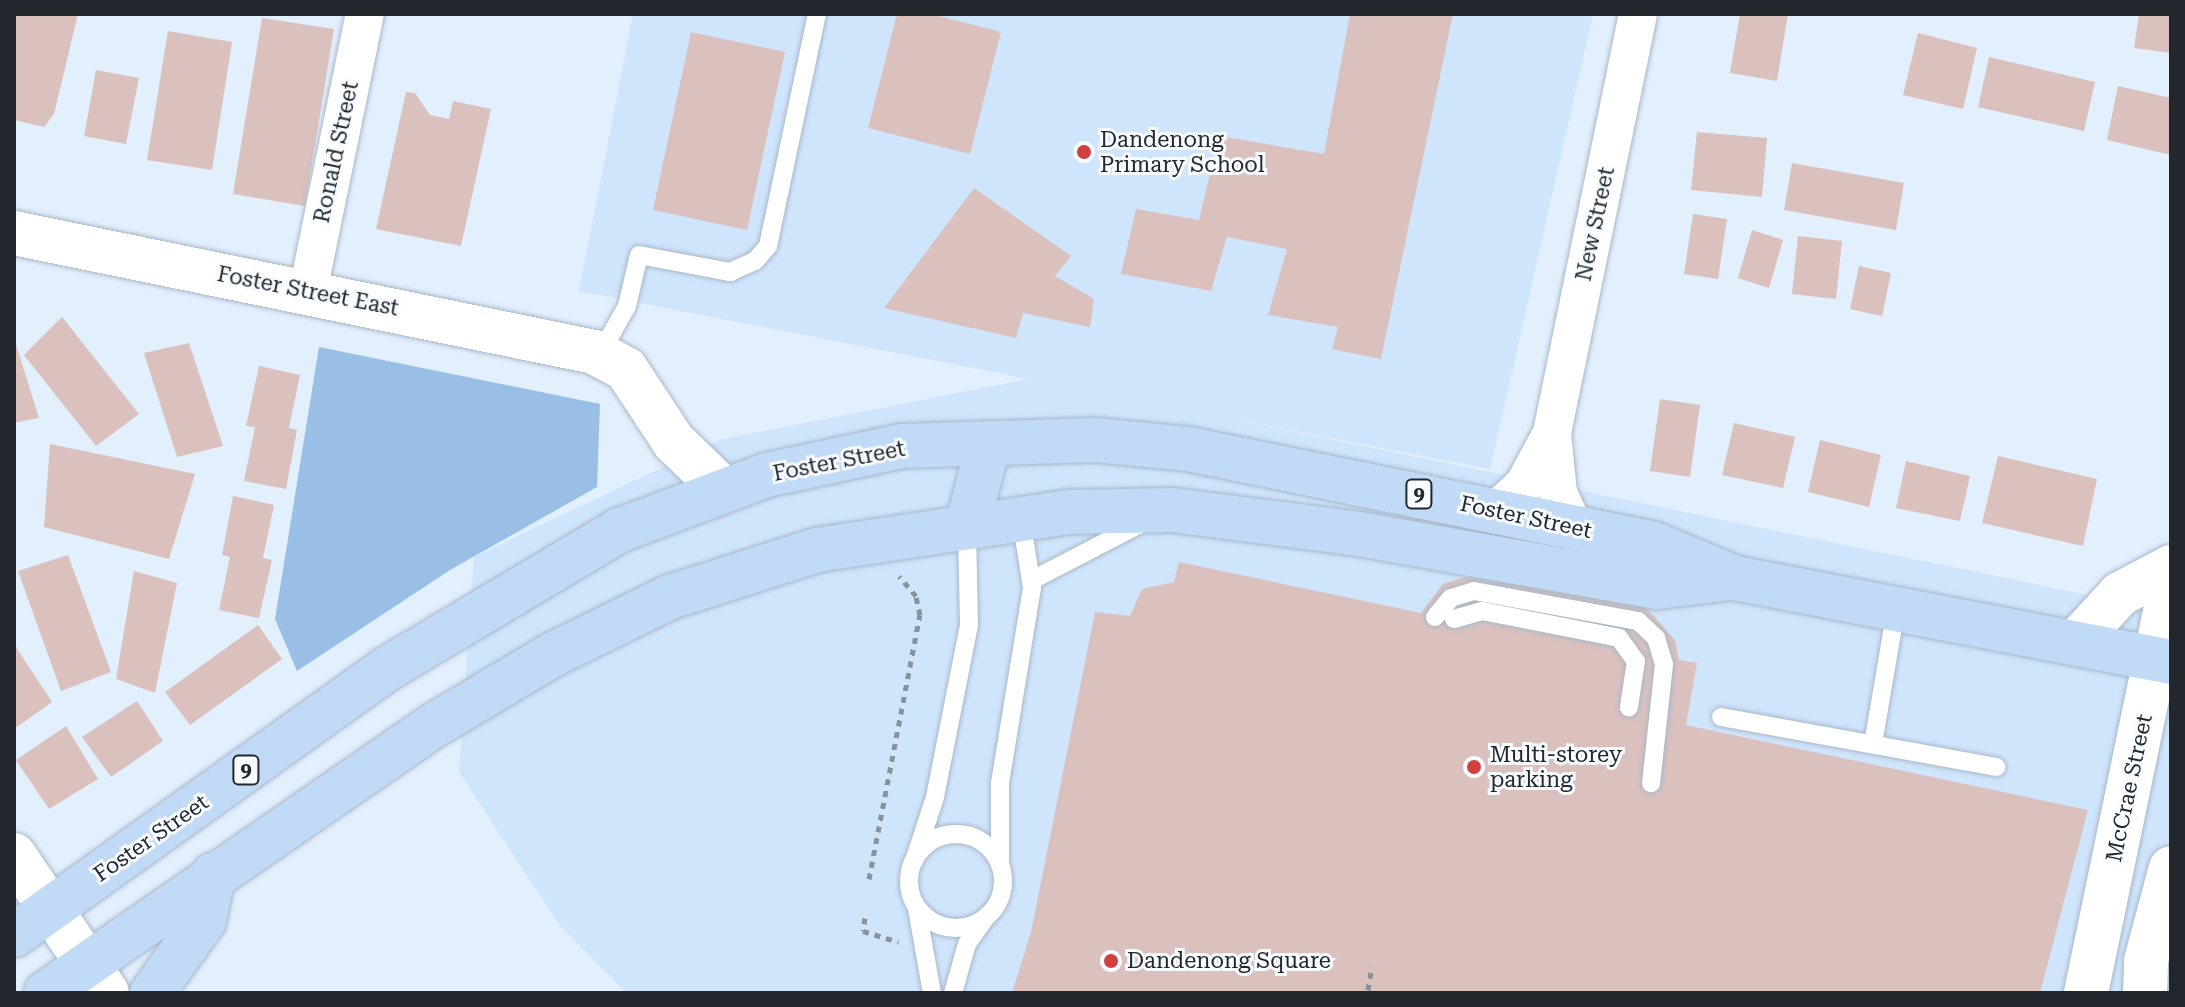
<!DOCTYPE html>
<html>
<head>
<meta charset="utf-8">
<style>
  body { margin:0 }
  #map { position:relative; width:2185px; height:1007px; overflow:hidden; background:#e2effd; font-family:"Roboto Serif",serif }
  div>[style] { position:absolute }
  .built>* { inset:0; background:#cfe5fc }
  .green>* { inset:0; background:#9abfe7 }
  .building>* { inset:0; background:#dac1be }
  .path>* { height:5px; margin-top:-2.5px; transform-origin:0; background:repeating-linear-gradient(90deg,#88929c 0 6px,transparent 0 12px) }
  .roads { filter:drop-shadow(0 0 2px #a8b7c8) drop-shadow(0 0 2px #a8b7c8) }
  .lane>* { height:18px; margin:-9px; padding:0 9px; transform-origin:9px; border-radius:9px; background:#fff }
  .lane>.ring { margin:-9px; padding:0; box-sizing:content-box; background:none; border:18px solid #fff; border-radius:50% }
  .street>* { height:38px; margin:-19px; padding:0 19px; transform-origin:19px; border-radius:19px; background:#fff }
  .secondary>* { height:44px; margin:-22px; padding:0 22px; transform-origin:22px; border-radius:22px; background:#fff }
  .highway>* { height:44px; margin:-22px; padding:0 22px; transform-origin:22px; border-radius:22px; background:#c1daf6 }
  .dots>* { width:22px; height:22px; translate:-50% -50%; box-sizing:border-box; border:4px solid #f8fbff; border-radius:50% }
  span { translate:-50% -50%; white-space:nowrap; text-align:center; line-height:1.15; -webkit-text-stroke:6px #f8fbff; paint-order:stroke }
  .shield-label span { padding:2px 6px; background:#f8fbff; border:2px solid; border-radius:6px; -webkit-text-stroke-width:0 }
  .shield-label { font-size:20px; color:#21272d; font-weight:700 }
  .poi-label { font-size:22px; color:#21272d }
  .left { translate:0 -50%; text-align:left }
  .street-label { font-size:22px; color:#21272d }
  .frame { position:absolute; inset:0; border:16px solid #21272d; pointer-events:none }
</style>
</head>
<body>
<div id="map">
  <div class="built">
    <div style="clip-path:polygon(633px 14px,1593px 14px,1490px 469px,1232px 419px,2171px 612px,2171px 993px,626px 993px,559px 924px,459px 772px,474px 557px,722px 439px,1029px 379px,579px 291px)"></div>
  </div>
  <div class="green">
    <div style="clip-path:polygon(319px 347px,600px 404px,597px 487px,450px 570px,297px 671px,275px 619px)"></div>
  </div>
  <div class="building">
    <div style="clip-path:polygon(14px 14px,78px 14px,54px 114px,44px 127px,14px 120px)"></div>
    <div style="clip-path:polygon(897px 14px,931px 14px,1001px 32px,970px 154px,868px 128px)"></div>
    <div style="clip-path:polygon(1350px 14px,1453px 14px,1381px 359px,1332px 349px,1338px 327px,1268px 315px,1287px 249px,1227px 237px,1211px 291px,1121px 274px,1136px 209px,1199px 220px,1219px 136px,1324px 154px)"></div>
    <div style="clip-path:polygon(1740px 14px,1788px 14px,1777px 81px,1730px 73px)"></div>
    <div style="clip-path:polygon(2139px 14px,2171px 14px,2171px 53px,2134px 48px)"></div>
    <div style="clip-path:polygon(262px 18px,334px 29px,305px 206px,233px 194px)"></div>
    <div style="clip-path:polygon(168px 31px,232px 42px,212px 170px,147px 160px)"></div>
    <div style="clip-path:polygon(691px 32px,785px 52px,747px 230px,653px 210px)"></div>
    <div style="clip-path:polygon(1918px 33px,1977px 48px,1963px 109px,1903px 95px)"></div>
    <div style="clip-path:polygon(1989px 57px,2095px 82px,2084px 131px,1978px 107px)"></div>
    <div style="clip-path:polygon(96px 70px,139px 78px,126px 144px,84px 136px)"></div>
    <div style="clip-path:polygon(2118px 86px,2171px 98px,2171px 155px,2107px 140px)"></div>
    <div style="clip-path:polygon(406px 92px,415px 93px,430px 115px,449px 119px,453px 101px,491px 109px,461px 246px,376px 229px)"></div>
    <div style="clip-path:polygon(1697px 132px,1767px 138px,1762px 197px,1691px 190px)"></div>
    <div style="clip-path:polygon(1792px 163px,1904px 183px,1896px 230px,1784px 210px)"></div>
    <div style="clip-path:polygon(974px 188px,1071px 256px,1055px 276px,1094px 299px,1090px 327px,1023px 313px,1016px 338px,884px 308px)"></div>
    <div style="clip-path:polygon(1693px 214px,1727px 219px,1718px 279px,1684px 274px)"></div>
    <div style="clip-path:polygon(1752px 230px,1783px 240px,1769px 288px,1738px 278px)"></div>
    <div style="clip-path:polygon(1798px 236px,1842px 241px,1836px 299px,1792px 294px)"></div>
    <div style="clip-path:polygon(1859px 266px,1891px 273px,1882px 316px,1850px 309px)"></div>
    <div style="clip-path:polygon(62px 317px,139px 414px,96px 446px,24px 355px)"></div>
    <div style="clip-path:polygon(14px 338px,39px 418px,14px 423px)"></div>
    <div style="clip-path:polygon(189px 343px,223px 446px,177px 457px,144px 353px)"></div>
    <div style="clip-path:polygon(259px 366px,300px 375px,289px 428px,297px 430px,286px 489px,244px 481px,255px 427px,246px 426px)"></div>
    <div style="clip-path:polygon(1660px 399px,1700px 405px,1690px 477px,1650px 471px)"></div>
    <div style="clip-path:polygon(1734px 423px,1795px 437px,1783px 488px,1722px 475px)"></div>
    <div style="clip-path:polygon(1820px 440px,1881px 455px,1869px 507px,1808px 492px)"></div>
    <div style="clip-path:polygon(50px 444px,195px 474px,169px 559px,44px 527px)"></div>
    <div style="clip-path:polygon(1998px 456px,2097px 479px,2083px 546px,1982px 523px)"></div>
    <div style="clip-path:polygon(1906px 461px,1970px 476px,1960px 521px,1896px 508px)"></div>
    <div style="clip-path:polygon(233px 496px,274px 505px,263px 558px,272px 560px,259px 618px,219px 610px,230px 557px,222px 555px)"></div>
    <div style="clip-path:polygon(68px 555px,111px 672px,61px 691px,18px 571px)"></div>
    <div style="clip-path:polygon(1179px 562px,1421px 613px,1443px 584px,1465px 577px,1643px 604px,1675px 640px,1679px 660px,1697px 663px,1686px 725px,2088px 810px,2040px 993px,1012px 993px,1031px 932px,1095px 612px,1130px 616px,1142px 589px,1174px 582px)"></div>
    <div style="clip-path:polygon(134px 571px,177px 583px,155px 693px,116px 679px)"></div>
    <div style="clip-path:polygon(258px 625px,282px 659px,190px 725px,165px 692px)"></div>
    <div style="clip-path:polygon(14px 644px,52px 702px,14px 729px)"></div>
    <div style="clip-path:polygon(137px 701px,163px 741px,111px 777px,82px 737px)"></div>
    <div style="clip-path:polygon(66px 726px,98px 779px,49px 809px,16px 760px)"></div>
  </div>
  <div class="path">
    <div style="left:869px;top:879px;width:269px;rotate:-79.1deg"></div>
    <div style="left:920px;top:615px;width:19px;rotate:-102deg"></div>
    <div style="left:916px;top:596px;width:26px;rotate:-130deg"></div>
    <div style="left:865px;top:918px;width:13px;rotate:99deg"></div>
    <div style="left:863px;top:931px;width:37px;rotate:17deg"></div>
    <div style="left:1368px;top:990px;width:24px;rotate:-81deg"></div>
  </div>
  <div class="roads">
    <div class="lane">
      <div style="left:600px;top:354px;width:55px;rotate:-60.6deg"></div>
      <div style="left:627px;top:306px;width:52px;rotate:-76.8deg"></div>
      <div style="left:639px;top:255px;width:93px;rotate:10.6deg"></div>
      <div style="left:730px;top:272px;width:27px;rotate:-24deg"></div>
      <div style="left:755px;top:261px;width:20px;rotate:-49deg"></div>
      <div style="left:768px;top:246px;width:237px;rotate:-78.1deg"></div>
      <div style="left:1032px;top:580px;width:122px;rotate:-27.4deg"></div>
      <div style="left:1435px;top:617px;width:25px;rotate:-50deg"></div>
      <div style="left:1451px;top:598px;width:24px;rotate:-17deg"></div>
      <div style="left:1474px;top:591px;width:167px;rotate:10.4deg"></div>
      <div style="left:1638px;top:621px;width:25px;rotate:43deg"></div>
      <div style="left:1656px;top:638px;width:27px;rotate:73deg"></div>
      <div style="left:1664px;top:664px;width:120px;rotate:96.2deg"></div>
      <div style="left:1454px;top:619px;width:29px;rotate:-16deg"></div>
      <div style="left:1482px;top:611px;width:140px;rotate:11.1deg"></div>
      <div style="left:1619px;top:638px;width:29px;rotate:54deg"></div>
      <div style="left:1636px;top:661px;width:47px;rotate:98.7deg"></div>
      <div style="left:1721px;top:717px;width:280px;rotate:10.3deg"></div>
      <div style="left:1873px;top:744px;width:137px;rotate:-80.3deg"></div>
      <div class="ring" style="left:909px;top:834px;width:76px;height:76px"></div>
      <div style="left:914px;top:861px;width:67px;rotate:-71.8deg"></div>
      <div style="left:935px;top:797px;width:175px;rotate:-78.8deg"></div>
      <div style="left:969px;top:625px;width:98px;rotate:-91.2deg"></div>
      <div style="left:1000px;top:865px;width:82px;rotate:-90deg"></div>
      <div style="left:1000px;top:783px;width:198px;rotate:-80.7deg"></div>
      <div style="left:1032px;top:588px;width:71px;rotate:-98.9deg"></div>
      <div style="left:917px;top:909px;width:85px;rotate:79.9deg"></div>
      <div style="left:953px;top:993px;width:51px;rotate:-74.1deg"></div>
      <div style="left:967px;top:944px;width:29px;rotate:-55deg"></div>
    </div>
    <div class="street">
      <div style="left:308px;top:291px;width:283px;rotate:-78.4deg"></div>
      <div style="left:1497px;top:510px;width:37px;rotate:-43deg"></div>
      <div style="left:1524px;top:485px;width:59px;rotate:-61.7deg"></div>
      <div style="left:1573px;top:526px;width:36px;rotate:-114deg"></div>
      <div style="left:1558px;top:493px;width:60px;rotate:-95.7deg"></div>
      <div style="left:1552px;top:433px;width:428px;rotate:-78.4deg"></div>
    </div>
    <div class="secondary">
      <div style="left:14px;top:233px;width:592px;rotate:11.59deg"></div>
      <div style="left:594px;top:352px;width:36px;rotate:28deg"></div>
      <div style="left:626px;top:369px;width:87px;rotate:56.7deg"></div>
      <div style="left:674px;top:442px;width:68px;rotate:43.8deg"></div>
      <div style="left:2075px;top:643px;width:67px;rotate:-47.4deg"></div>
      <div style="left:2120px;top:594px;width:58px;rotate:-27.9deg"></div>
      <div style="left:14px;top:855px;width:166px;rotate:56deg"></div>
      <div style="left:2086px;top:993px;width:419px;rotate:-78.3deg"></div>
      <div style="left:2145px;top:993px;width:32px;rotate:-88deg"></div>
      <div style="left:2146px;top:961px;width:96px;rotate:-75deg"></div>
    </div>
    <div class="highway">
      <div style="left:967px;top:526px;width:86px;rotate:-75.2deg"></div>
      <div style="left:14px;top:935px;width:456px;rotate:-35.5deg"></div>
      <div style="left:385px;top:670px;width:274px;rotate:-30.8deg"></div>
      <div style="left:620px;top:530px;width:157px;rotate:-20.5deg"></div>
      <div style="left:767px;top:475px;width:138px;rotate:-12.1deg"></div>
      <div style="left:902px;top:446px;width:193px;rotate:-1.8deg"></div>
      <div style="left:1095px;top:440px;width:93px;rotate:5.5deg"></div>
      <div style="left:1188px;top:449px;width:476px;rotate:11.5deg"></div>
      <div style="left:1654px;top:544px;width:88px;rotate:22.8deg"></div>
      <div style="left:1735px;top:578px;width:444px;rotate:10.9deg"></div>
      <div style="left:46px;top:993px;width:476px;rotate:-34.6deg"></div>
      <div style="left:438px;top:723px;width:133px;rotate:-30.8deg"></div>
      <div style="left:552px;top:655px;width:131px;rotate:-26.2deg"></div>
      <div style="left:670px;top:597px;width:154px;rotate:-17.7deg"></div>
      <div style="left:817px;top:550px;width:254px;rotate:-8.6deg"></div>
      <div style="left:1068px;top:512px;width:104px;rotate:-1.1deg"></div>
      <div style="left:1172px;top:510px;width:189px;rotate:7.3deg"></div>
      <div style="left:1359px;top:534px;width:303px;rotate:10.1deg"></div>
      <div style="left:1657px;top:587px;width:74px;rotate:-7deg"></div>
      <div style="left:152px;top:993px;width:89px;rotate:-54.2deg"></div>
      <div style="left:204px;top:921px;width:47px;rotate:-78.9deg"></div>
    </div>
  </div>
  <div class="dots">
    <div style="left:1084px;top:152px;background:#cf403f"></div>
    <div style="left:1474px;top:767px;background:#cf403f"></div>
    <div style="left:1111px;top:961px;background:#cf403f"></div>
  </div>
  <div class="shield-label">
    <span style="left:1419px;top:494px">9</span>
    <span style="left:246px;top:770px">9</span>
  </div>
  <div class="poi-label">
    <span class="left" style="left:1100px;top:152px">Dandenong<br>Primary School</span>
    <span class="left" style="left:1490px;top:767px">Multi-storey<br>parking</span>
    <span class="left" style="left:1127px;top:961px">Dandenong Square</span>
  </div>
  <div class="street-label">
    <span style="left:336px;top:152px;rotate:-78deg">Ronald Street</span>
    <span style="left:1595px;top:224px;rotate:-78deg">New Street</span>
    <span style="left:308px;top:291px;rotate:11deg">Foster Street East</span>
    <span style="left:839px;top:461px;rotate:-11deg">Foster Street</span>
    <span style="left:1526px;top:517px;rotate:12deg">Foster Street</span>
    <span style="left:2129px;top:788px;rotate:-78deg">McCrae Street</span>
    <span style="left:151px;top:838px;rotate:-35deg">Foster Street</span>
  </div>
  <div class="frame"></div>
</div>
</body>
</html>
